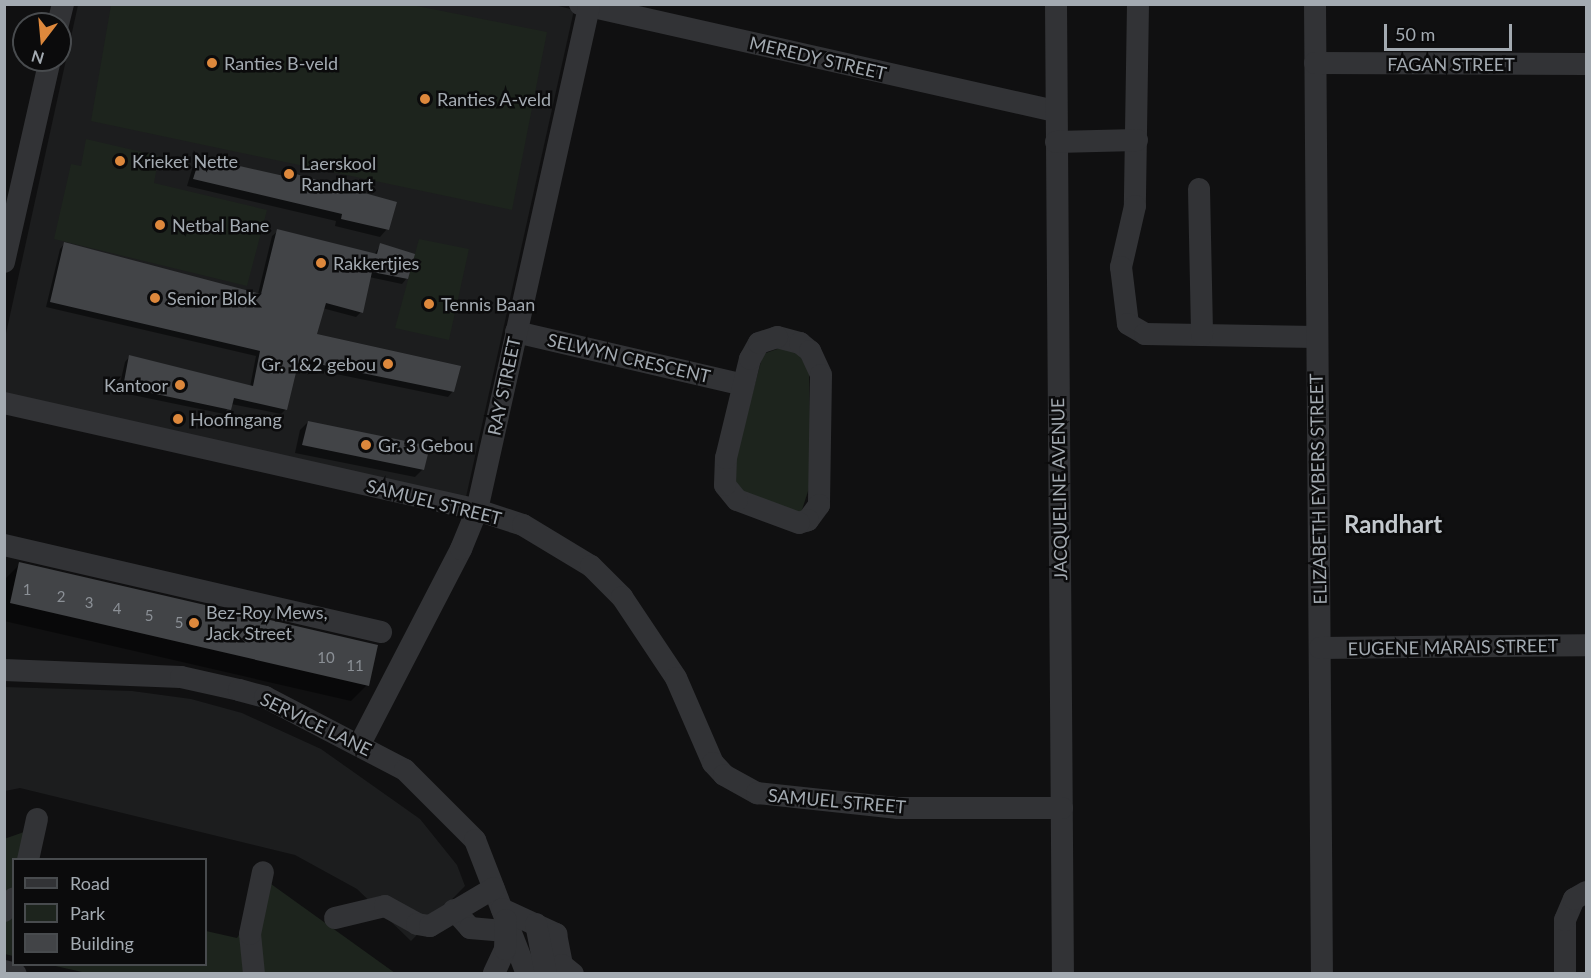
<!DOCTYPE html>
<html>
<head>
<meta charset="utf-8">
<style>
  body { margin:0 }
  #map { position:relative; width:1591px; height:978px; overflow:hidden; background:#101011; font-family:Lato,sans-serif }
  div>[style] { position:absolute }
  .built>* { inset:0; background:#1c1d1e }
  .green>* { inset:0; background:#1d241d }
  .shadow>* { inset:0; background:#0007 }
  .building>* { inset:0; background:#424447 }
  .minor>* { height:22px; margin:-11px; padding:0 11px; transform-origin:11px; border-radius:11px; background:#323336 }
  .dots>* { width:16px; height:16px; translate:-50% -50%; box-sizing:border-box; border:3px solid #0b0b0c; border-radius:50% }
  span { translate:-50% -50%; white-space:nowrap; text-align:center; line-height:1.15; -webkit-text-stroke:5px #0b0b0c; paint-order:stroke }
  .number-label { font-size:15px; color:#8b9096 }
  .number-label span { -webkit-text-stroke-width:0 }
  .street-label { font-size:18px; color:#a3aab1 }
  .poi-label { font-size:18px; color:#a3aab1 }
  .left { translate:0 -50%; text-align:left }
  .right { translate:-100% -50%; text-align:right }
  .district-label { font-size:24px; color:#c3c8cd; font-weight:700 }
  .frame { position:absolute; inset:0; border:6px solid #a3aab1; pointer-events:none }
  .legend { position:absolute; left:12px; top:858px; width:195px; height:108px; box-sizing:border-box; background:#0b0b0c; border:2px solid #484b4e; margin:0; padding:8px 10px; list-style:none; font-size:18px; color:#a3aab1 }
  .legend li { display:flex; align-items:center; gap:12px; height:30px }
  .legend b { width:30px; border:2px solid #484b4e }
  .north { position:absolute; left:12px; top:12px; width:60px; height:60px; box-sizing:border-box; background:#0b0b0c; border:2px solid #484b4e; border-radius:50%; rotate:196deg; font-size:16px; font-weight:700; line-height:24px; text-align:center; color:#a3aab1 }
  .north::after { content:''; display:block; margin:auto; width:21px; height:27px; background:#dd883c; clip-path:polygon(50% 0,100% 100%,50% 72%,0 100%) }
  .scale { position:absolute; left:1384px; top:24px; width:128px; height:27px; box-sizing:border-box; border:3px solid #a3aab1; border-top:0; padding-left:8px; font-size:18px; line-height:21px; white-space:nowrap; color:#a3aab1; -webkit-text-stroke:4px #0b0b0c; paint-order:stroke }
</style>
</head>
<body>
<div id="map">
  <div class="built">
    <div style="clip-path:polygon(551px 4px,574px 10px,466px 497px,5px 395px,5px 338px,78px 5px)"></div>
    <div style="clip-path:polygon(5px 687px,132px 691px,191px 699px,242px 713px,321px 749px,420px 819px,457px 865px,465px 886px,411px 941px,357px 889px,295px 855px,20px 788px,5px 791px)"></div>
  </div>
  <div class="green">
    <div style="clip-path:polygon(111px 5px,412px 5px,547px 32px,512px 210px,91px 121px)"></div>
    <div style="clip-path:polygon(86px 139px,159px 156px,154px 183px,267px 210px,247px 286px,54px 239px,71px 164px,81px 166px)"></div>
    <div style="clip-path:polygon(419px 239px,469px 249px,449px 340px,395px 328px)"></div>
    <div style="clip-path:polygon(780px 348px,798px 353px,809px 371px,811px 482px,801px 513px,755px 503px,733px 482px,734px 462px,763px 354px)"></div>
    <div style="clip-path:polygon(24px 832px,26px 859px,14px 860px,13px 956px,5px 954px,4px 839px)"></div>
    <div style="clip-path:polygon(271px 884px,395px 973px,91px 974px,51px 965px,206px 964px,206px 931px,237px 938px)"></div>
  </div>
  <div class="shadow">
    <div style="clip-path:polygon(200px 159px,281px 177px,286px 172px,387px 229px,380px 237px,335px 226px,336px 221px,187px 186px,193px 166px)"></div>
    <div style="clip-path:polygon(278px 231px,374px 255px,381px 244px,407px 278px,402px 284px,369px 277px,361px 312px,356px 317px,322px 308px,315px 336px,453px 391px,448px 397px,297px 366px,286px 409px,281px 414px,231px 404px,224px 414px,118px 392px,125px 362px,130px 356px,250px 387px,256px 356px,46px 307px,60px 249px,65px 243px,258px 294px,272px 236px)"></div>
    <div style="clip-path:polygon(308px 422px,423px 469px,415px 477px,295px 453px,300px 430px)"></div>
    <div style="clip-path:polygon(20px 564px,367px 685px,351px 701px,4px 621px,4px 580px)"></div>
  </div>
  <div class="building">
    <div style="clip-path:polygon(200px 157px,284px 176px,285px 171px,397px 202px,389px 230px,341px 219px,342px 214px,193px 179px)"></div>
    <div style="clip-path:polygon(277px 229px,377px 254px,380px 243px,415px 254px,408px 279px,372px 272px,363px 313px,326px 303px,317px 334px,461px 366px,454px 392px,299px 360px,287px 410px,234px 398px,231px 410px,123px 387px,129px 355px,253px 386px,260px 351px,50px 302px,64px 242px,261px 294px)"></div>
    <div style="clip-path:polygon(308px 421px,430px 446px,424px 470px,302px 445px)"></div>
    <div style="clip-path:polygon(19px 562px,378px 645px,369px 686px,10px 603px)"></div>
  </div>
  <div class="minor">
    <div style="left:580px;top:4px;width:488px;rotate:12.7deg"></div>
    <div style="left:1056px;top:4px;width:970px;rotate:89.59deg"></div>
    <div style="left:1138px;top:4px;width:202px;rotate:90.9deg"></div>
    <div style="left:1135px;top:206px;width:63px;rotate:102.9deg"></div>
    <div style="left:1121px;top:267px;width:57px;rotate:83deg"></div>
    <div style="left:1128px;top:324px;width:20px;rotate:30deg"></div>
    <div style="left:1145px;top:334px;width:171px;rotate:1deg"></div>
    <div style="left:1315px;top:4px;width:970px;rotate:89.59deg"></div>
    <div style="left:58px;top:24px;width:21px;rotate:-76deg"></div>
    <div style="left:1315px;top:63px;width:271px;rotate:0.2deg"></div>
    <div style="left:1056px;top:142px;width:81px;rotate:-1.4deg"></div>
    <div style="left:1199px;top:189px;width:146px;rotate:88.8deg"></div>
    <div style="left:4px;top:262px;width:207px;rotate:-77.2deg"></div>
    <div style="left:516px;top:332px;width:233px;rotate:13.1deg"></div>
    <div style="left:777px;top:337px;width:24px;rotate:15deg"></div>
    <div style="left:800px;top:343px;width:13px;rotate:39deg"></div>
    <div style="left:810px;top:351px;width:26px;rotate:65deg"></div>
    <div style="left:821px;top:375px;width:130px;rotate:90.9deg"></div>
    <div style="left:819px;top:505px;width:19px;rotate:126deg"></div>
    <div style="left:808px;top:520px;width:9px;rotate:162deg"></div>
    <div style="left:799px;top:523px;width:66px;rotate:-159.6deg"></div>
    <div style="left:737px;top:500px;width:19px;rotate:-129deg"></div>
    <div style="left:725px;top:485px;width:27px;rotate:-88deg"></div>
    <div style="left:726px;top:458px;width:102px;rotate:-76.4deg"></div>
    <div style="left:750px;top:359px;width:18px;rotate:-61deg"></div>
    <div style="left:759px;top:343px;width:19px;rotate:-18deg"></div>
    <div style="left:4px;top:403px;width:485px;rotate:12.7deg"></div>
    <div style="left:477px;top:510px;width:48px;rotate:18.1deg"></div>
    <div style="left:523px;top:525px;width:79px;rotate:31.1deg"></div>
    <div style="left:591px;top:566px;width:44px;rotate:45deg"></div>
    <div style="left:622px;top:597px;width:97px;rotate:56.3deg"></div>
    <div style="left:676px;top:678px;width:93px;rotate:66.5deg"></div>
    <div style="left:713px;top:763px;width:16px;rotate:47deg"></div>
    <div style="left:724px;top:775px;width:38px;rotate:29deg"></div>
    <div style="left:757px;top:793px;width:142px;rotate:6.1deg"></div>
    <div style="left:898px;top:808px;width:164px"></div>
    <div style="left:4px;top:545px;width:387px;rotate:13deg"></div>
    <div style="left:1320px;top:648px;width:266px;rotate:-0.6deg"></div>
    <div style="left:4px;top:670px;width:177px;rotate:2.3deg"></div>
    <div style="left:181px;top:677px;width:59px;rotate:12.6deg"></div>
    <div style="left:239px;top:690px;width:27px;rotate:15deg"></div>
    <div style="left:265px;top:697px;width:158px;rotate:27.5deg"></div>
    <div style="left:405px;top:770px;width:99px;rotate:45deg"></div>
    <div style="left:475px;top:840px;width:144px;rotate:68.8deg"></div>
    <div style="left:360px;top:744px;width:220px;rotate:-62.6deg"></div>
    <div style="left:461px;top:549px;width:42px;rotate:-67.7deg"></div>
    <div style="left:477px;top:510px;width:515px;rotate:-77.45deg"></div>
    <div style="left:28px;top:860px;width:42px;rotate:-77.6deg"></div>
    <div style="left:502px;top:909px;width:60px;rotate:24.8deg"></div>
    <div style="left:556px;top:934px;width:32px;rotate:79deg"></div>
    <div style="left:562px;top:965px;width:14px;rotate:39deg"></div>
    <div style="left:454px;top:910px;width:24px;rotate:48deg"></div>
    <div style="left:470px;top:928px;width:36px;rotate:5deg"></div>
    <div style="left:4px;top:911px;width:16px;rotate:-52deg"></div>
    <div style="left:335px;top:918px;width:51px;rotate:-13.5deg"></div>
    <div style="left:385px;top:906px;width:37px;rotate:29deg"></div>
    <div style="left:417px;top:924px;width:13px;rotate:9deg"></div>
    <div style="left:430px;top:926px;width:74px;rotate:-30.7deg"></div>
    <div style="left:536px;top:924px;width:51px;rotate:78.7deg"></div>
    <div style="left:4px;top:971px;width:12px;rotate:14deg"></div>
    <div style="left:494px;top:973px;width:26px;rotate:-65deg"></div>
    <div style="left:505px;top:949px;width:29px;rotate:-88deg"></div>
    <div style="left:254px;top:974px;width:40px;rotate:-95.7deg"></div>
    <div style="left:250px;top:934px;width:63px;rotate:-78.2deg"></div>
    <div style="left:1565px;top:974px;width:54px;rotate:-90deg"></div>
    <div style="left:1565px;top:920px;width:23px;rotate:-67deg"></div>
    <div style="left:1574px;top:899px;width:14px;rotate:-30deg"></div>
  </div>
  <div class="dots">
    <div style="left:212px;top:63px;background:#dd883c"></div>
    <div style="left:425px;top:99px;background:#dd883c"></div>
    <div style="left:120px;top:161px;background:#dd883c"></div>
    <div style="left:289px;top:174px;background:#dd883c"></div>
    <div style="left:160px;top:225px;background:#dd883c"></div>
    <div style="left:321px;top:263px;background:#dd883c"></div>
    <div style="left:155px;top:298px;background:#dd883c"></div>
    <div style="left:429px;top:304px;background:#dd883c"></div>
    <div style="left:388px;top:364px;background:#dd883c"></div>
    <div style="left:180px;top:385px;background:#dd883c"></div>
    <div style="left:178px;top:419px;background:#dd883c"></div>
    <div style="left:366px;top:445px;background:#dd883c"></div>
    <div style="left:194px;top:623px;background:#dd883c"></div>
  </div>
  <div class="number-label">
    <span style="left:27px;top:590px">1</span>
    <span style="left:61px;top:597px">2</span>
    <span style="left:89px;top:603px">3</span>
    <span style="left:117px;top:609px">4</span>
    <span style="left:149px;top:616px">5</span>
    <span style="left:179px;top:623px">5</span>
    <span style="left:326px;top:658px">10</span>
    <span style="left:355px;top:666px">11</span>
  </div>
  <div class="street-label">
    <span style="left:818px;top:58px;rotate:13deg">MEREDY STREET</span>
    <span style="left:1451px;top:64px">FAGAN STREET</span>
    <span style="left:629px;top:358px;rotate:13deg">SELWYN CRESCENT</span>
    <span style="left:504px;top:386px;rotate:-78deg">RAY STREET</span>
    <span style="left:1059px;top:489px;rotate:-91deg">JACQUELINE AVENUE</span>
    <span style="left:1318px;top:489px;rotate:-91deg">ELIZABETH EYBERS STREET</span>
    <span style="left:434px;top:502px;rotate:14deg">SAMUEL STREET</span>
    <span style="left:1453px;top:647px;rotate:-1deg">EUGENE MARAIS STREET</span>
    <span style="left:316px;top:724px;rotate:26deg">SERVICE LANE</span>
    <span style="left:837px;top:801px;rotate:5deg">SAMUEL STREET</span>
  </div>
  <div class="poi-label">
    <span class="left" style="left:224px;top:63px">Ranties B-veld</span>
    <span class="left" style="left:437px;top:99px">Ranties A-veld</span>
    <span class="left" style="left:132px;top:161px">Krieket Nette</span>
    <span class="left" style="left:301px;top:174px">Laerskool<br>Randhart</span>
    <span class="left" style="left:172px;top:225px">Netbal Bane</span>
    <span class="left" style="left:333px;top:263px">Rakkertjies</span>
    <span class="left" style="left:167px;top:298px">Senior Blok</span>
    <span class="left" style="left:441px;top:304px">Tennis Baan</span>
    <span class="right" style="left:376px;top:364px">Gr. 1&amp;2 gebou</span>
    <span class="right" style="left:168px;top:385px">Kantoor</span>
    <span class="left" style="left:190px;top:419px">Hoofingang</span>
    <span class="left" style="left:378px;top:445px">Gr. 3 Gebou</span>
    <span class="left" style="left:206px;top:623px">Bez-Roy Mews,<br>Jack Street</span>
  </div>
  <div class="district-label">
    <span style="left:1393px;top:524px">Randhart</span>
  </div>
  <div class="frame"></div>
  <ul class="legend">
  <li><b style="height:8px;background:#323336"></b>Road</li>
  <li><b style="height:16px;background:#1d241d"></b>Park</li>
  <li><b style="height:16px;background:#424447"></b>Building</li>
  </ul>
  <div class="north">N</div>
  <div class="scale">50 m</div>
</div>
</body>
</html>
